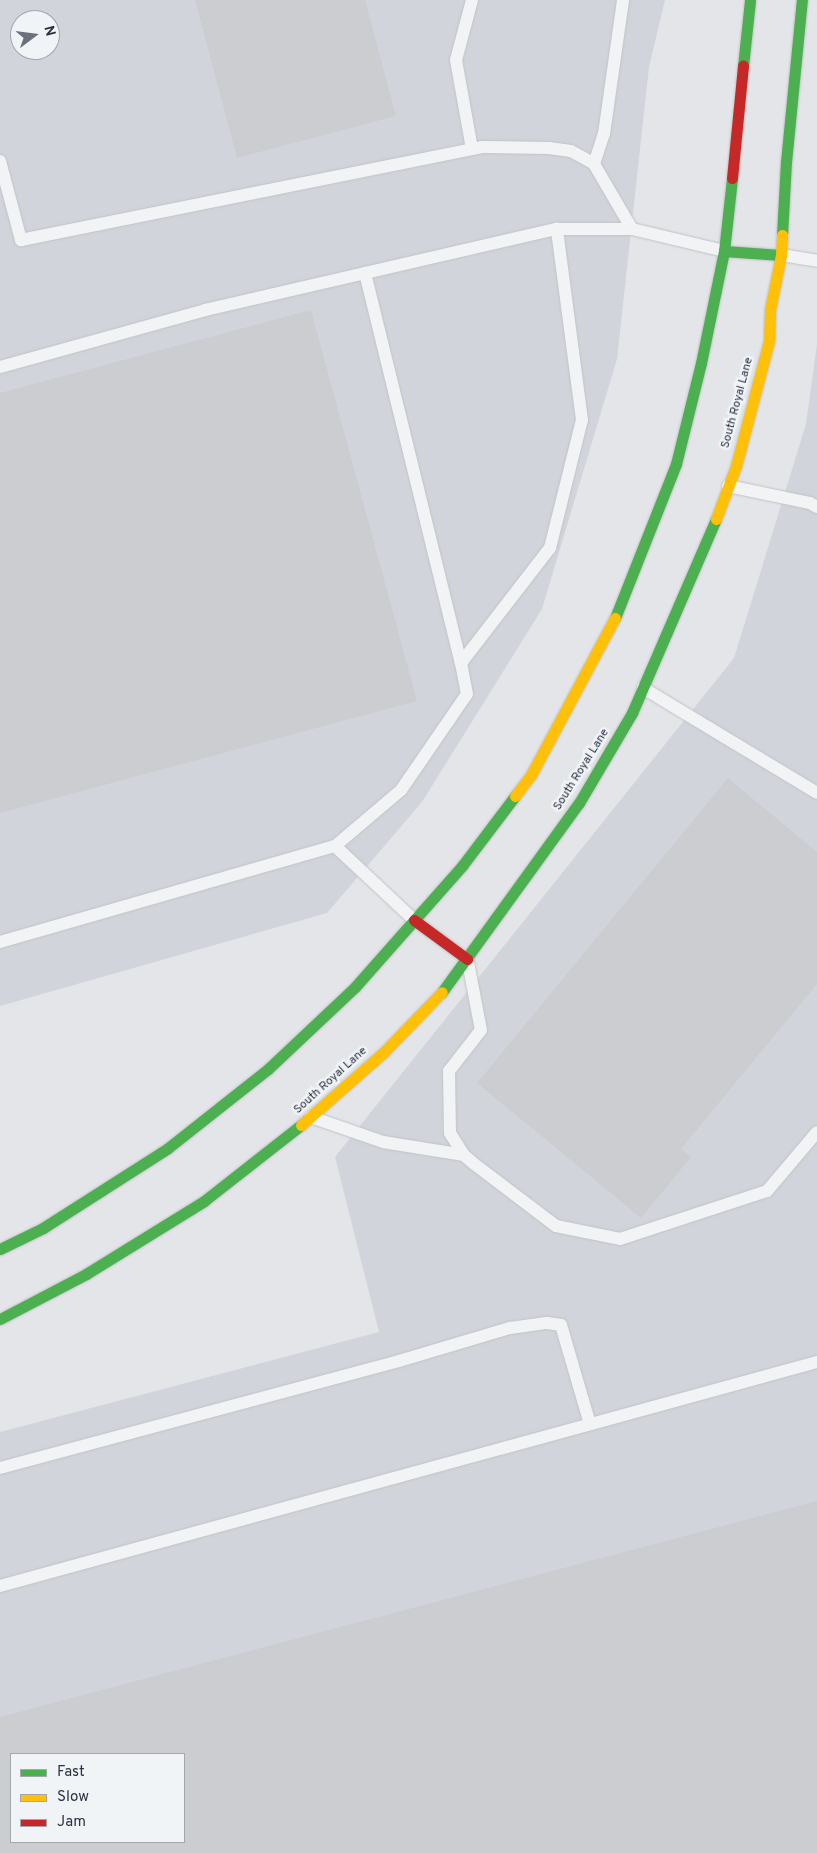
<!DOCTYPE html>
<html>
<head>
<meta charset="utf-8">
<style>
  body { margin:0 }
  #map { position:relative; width:817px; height:1853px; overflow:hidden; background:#e3e5e8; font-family:Overpass,sans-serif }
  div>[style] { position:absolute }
  .built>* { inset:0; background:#d1d5db }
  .building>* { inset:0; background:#cccdd0 }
  .roads { filter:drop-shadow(0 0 1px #c1c3c6) drop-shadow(0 0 1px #c1c3c6) }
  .lane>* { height:12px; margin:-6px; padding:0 6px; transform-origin:6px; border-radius:6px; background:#f2f3f5 }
  .fast>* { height:11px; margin:-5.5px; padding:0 5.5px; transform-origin:5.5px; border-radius:5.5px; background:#4caf50 }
  .slow>* { height:11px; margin:-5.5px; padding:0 5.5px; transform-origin:5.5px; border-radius:5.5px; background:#ffc107 }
  .jam>* { height:11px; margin:-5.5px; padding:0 5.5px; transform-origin:5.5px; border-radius:5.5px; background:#c62828 }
  span { translate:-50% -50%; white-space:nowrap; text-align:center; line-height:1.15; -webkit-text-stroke:5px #f1f4f7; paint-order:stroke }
  .street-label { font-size:12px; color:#2a3242 }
  .legend { position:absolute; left:10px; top:1753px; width:175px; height:90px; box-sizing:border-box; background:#f1f4f7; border:1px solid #a1a6af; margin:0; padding:6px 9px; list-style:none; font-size:15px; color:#2a3242 }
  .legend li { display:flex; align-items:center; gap:10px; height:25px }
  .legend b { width:25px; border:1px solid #a1a6af }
  .north { position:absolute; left:10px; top:10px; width:50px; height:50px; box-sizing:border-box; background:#f1f4f7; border:1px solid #a1a6af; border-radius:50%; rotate:75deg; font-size:14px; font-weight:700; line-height:20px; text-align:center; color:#2a3242 }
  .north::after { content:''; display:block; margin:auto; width:18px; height:22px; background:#6b717c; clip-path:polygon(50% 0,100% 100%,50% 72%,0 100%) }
</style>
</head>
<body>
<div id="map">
  <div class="built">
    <div style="clip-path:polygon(evenodd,0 0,665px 0,649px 67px,617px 359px,542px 609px,422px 802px,327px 913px,0 1006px,0 0,20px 20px,50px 20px,50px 50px,20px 50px,20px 20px)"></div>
    <div style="clip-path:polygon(evenodd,817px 344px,817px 1853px,0 1853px,0 1432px,379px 1332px,335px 1157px,734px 658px,806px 424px,817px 344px,11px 1754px,184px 1754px,184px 1842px,11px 1842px,11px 1754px)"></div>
  </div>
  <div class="building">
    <div style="clip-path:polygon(195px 0,365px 0,396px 116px,237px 158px)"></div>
    <div style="clip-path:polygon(311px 310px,417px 701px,0 813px,0 393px)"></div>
    <div style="clip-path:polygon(728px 778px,817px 852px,817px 984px,681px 1149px,691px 1157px,641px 1218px,477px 1083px)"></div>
    <div style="clip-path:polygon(evenodd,817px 1501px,817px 1853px,0 1853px,0 1717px,817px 1501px,11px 1754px,184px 1754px,184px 1842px,11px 1842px,11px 1754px)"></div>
  </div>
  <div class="roads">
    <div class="lane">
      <div style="left:472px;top:0;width:62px;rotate:104.9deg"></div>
      <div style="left:456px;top:60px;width:90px;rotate:79.8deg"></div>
      <div style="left:0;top:161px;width:82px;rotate:75.1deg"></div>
      <div style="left:21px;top:240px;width:469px;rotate:-11.4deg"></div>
      <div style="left:481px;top:147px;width:68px;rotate:0.8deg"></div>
      <div style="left:549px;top:148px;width:22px;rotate:8deg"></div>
      <div style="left:571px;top:151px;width:26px;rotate:29deg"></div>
      <div style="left:594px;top:164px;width:75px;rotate:59.7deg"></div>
      <div style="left:594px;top:164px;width:32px;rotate:-72deg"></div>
      <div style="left:604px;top:134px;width:135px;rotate:-81.9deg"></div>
      <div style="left:781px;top:255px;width:36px;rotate:9deg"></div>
      <div style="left:365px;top:273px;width:402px;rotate:76.2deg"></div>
      <div style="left:0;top:367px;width:213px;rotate:-15.5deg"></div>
      <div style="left:205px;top:310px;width:361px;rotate:-13deg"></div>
      <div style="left:728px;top:486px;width:84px;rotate:11.7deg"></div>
      <div style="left:810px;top:503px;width:8px;rotate:30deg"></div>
      <div style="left:643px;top:688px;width:203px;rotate:31.1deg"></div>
      <div style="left:335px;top:846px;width:87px;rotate:-40.3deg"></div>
      <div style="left:401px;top:790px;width:116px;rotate:-55.5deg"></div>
      <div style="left:467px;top:694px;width:32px;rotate:-101deg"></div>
      <div style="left:461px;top:663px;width:145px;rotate:-52.3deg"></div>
      <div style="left:550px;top:548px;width:132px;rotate:-76deg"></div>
      <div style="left:582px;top:420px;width:193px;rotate:-97.5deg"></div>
      <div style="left:557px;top:229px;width:75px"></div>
      <div style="left:632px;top:229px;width:95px;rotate:13.4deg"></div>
      <div style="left:0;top:942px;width:348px;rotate:-16deg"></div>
      <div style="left:335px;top:846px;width:108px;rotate:43.1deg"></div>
      <div style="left:468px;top:962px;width:69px;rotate:79.2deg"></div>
      <div style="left:481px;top:1030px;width:52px;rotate:128deg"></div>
      <div style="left:449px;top:1071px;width:62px;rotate:89.1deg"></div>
      <div style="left:450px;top:1133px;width:26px;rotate:58deg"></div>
      <div style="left:464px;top:1155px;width:12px;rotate:42deg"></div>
      <div style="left:473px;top:1163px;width:104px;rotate:37.2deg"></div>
      <div style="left:556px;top:1226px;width:65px;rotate:11.5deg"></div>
      <div style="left:620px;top:1239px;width:155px;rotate:-18.1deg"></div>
      <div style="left:767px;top:1191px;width:77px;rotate:-49.7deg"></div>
      <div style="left:311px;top:1117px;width:76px;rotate:19.1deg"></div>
      <div style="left:383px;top:1142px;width:82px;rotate:9.1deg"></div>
      <div style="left:0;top:1468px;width:413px;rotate:-15deg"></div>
      <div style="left:399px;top:1361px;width:116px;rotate:-16.6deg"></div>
      <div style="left:510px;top:1328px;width:37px;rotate:-8deg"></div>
      <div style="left:547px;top:1323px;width:14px;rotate:8deg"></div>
      <div style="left:561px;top:1325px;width:103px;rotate:73.7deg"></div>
      <div style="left:0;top:1586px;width:847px;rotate:-15.33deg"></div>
    </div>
    <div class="fast">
      <div style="left:743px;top:66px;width:66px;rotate:-83.9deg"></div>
      <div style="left:782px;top:235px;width:73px;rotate:-86.9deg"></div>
      <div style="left:786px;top:162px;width:163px;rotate:-84.4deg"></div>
      <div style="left:724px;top:251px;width:57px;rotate:4deg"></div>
      <div style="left:615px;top:618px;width:166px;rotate:-68.4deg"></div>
      <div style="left:676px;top:464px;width:104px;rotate:-76.1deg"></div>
      <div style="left:701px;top:363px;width:114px;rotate:-78.4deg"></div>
      <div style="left:724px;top:251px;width:73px;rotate:-83.7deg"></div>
      <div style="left:442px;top:992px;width:233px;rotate:-54.1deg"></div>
      <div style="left:579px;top:803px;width:104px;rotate:-59.5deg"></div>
      <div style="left:632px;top:713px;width:211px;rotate:-66.6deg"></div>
      <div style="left:0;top:1249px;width:48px;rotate:-26deg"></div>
      <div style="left:43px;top:1228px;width:148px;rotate:-32.6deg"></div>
      <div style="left:168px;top:1148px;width:127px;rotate:-38.3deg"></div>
      <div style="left:268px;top:1069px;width:120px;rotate:-43.3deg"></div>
      <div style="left:355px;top:987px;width:162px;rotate:-48.5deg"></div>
      <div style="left:462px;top:866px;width:88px;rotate:-52.9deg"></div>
      <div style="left:0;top:1319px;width:97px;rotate:-27.6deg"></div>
      <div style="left:86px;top:1274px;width:139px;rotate:-31.7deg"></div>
      <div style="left:204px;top:1201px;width:123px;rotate:-38.1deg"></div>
    </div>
    <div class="slow">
      <div style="left:716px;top:519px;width:57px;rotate:-69.3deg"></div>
      <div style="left:736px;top:466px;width:129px;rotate:-75.2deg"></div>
      <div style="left:769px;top:341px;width:31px;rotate:-88deg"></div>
      <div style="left:770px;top:310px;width:56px;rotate:-78.7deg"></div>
      <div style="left:781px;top:255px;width:20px;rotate:-87deg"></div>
      <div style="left:515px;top:796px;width:26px;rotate:-53deg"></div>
      <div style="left:531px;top:775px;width:178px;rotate:-61.9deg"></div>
      <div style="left:301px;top:1125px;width:111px;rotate:-41.3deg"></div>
      <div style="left:384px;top:1052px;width:83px;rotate:-46deg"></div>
    </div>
    <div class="jam">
      <div style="left:732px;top:178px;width:113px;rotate:-84.4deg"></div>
      <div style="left:414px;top:920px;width:66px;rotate:36.3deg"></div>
    </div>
  </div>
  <div class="street-label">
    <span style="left:738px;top:403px;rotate:-75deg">South Royal Lane</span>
    <span style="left:582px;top:770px;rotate:-58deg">South Royal Lane</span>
    <span style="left:331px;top:1081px;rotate:-42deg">South Royal Lane</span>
  </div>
  <ul class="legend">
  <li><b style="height:6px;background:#4caf50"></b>Fast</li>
  <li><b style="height:6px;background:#ffc107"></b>Slow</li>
  <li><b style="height:6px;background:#c62828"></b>Jam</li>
  </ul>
  <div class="north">N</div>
</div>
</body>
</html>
